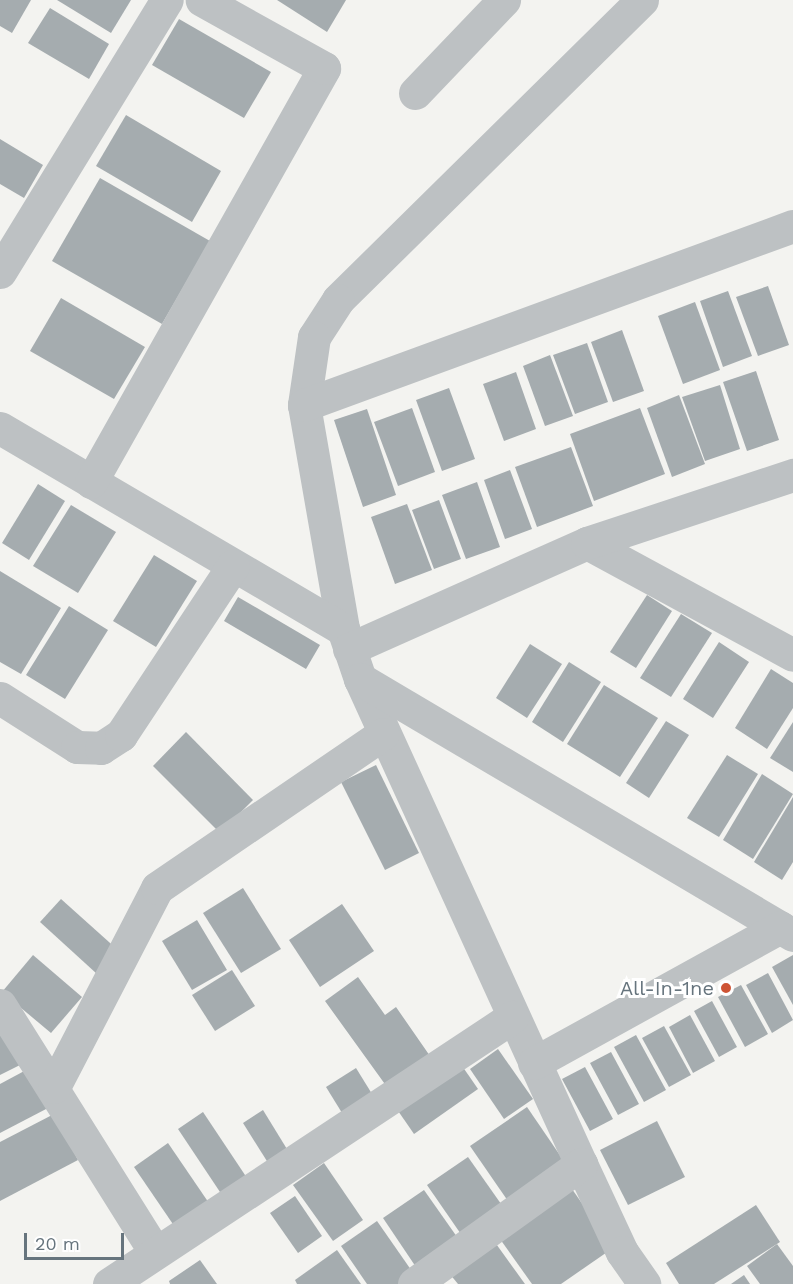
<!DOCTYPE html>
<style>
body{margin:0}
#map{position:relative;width:793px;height:1284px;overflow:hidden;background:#f3f3f0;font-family:"Work Sans",sans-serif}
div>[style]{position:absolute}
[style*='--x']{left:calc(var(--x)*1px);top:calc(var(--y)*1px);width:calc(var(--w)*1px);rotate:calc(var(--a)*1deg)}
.building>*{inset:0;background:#a5acaf}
.minor>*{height:33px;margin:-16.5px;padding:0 16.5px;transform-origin:16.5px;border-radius:16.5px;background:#bdc1c3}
.dots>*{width:16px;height:16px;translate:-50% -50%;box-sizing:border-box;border:3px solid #fff;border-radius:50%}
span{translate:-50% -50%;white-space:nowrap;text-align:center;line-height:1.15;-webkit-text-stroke:6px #fff;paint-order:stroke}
.poi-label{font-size:20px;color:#66747d}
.right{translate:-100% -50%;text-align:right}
.scale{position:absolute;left:24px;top:1233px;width:100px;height:27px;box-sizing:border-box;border:3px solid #66747d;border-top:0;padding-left:8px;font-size:18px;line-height:21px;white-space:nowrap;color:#66747d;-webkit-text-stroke:4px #fff;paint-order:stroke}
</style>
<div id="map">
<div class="building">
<div style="clip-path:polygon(0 0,31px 0,12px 33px,0 26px)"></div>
<div style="clip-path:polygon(57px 0,131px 0,111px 33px)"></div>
<div style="clip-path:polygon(277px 0,346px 0,327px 32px)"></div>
<div style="clip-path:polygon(50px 8px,109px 44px,89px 79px,28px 43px)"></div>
<div style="clip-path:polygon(179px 19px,271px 72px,244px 118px,152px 65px)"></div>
<div style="clip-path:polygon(126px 115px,221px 171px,192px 222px,96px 166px)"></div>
<div style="clip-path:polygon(0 139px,43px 165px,24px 198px,0 184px)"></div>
<div style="clip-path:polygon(100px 178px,210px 241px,162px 324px,52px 261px)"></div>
<div style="clip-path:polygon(768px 286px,789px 345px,758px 356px,736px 297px)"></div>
<div style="clip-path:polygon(728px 291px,752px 356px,723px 367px,700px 301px)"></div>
<div style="clip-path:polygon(61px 298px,145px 347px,114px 399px,30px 351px)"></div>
<div style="clip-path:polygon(695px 302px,720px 370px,683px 384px,658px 316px)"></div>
<div style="clip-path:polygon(622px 330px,644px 391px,613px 402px,591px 342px)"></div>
<div style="clip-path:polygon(587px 343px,608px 402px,575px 414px,553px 355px)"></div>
<div style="clip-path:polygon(550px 355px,573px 416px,545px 426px,523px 366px)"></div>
<div style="clip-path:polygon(756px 371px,779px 440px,747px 451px,723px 382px)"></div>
<div style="clip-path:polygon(516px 372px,536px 429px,504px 441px,483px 384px)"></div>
<div style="clip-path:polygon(720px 385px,740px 449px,705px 461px,682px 397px)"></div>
<div style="clip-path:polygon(449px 388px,475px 459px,442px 471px,416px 400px)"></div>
<div style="clip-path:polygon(679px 395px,705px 464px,672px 477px,647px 408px)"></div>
<div style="clip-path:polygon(412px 408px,435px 472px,398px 486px,374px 422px)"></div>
<div style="clip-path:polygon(640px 408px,665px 474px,594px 501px,570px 434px)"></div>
<div style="clip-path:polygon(367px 409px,396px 495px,363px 507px,334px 420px)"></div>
<div style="clip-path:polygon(571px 447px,593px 506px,537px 527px,515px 467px)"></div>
<div style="clip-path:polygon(510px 470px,532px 529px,505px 539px,484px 480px)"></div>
<div style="clip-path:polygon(477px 482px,500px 547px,466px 559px,442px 495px)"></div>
<div style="clip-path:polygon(38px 484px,65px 501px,29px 560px,2px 543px)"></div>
<div style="clip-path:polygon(439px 500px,461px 559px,434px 569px,412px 510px)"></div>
<div style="clip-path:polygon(407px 504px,432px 570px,395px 584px,371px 517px)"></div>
<div style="clip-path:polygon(71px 505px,116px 532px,78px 593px,33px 566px)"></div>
<div style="clip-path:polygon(154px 555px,197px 581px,156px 647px,113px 621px)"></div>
<div style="clip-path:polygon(0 571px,61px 608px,21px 674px,0 662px)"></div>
<div style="clip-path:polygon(647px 595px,672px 611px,636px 668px,610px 652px)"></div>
<div style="clip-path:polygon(238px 597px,320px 645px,306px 669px,224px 621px)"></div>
<div style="clip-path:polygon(69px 606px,108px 630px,65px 699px,26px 675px)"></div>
<div style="clip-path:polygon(681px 614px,712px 633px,671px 697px,640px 678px)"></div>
<div style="clip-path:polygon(719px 642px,749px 662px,713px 718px,683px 699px)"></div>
<div style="clip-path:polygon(530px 644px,562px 664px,527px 718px,496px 698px)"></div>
<div style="clip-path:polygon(569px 662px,601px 682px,563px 742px,532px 722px)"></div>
<div style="clip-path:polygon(771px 669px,793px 683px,793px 708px,767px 749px,735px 728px)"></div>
<div style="clip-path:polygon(604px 685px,658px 718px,620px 777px,567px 744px)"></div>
<div style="clip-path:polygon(666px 721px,689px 735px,649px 798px,626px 783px)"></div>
<div style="clip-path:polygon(793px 722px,793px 772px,770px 758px)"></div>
<div style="clip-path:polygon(186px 732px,253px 800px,220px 833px,153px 766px)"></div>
<div style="clip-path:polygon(727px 755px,758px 774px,719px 837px,687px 818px)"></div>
<div style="clip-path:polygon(376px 765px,419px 853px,385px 870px,341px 782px)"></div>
<div style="clip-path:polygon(762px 774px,793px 794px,753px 859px,723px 840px)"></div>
<div style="clip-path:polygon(793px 797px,793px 862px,782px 880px,754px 862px)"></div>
<div style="clip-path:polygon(243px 888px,281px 949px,241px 973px,203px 913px)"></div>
<div style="clip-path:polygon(61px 899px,119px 951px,97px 974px,40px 922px)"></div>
<div style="clip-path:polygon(342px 904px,374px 951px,320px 987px,289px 940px)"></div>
<div style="clip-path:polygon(197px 920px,227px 970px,192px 990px,162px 941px)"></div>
<div style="clip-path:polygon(33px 955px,82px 997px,51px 1033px,2px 992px)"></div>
<div style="clip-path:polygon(793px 955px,793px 1005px,772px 967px)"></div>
<div style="clip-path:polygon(232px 970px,255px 1006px,215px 1031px,192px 995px)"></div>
<div style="clip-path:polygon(768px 973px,793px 1020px,772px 1033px,746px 985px)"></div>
<div style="clip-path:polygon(358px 977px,385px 1015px,396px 1007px,430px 1056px,387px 1087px,325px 1001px)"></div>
<div style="clip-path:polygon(741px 985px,768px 1034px,745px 1047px,718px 997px)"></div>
<div style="clip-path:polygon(712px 1001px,737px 1047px,719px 1057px,694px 1011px)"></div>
<div style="clip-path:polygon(690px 1015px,715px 1061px,693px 1073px,669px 1027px)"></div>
<div style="clip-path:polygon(0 1025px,20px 1065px,0 1075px)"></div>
<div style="clip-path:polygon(664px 1026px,691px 1075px,669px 1087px,642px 1038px)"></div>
<div style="clip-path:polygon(636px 1035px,666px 1090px,644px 1102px,614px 1047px)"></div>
<div style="clip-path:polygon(498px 1049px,533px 1099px,504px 1119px,470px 1069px)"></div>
<div style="clip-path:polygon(611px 1052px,639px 1104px,618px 1115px,590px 1063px)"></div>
<div style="clip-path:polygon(458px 1060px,478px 1089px,414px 1134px,394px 1105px)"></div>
<div style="clip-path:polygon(585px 1067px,613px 1119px,590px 1131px,562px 1079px)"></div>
<div style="clip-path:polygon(356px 1068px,377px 1102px,347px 1121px,326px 1087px)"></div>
<div style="clip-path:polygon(28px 1069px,48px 1108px,0 1133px,0 1084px)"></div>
<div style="clip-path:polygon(527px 1107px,568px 1167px,512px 1207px,470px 1146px)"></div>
<div style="clip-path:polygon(263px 1110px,290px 1154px,270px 1166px,243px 1123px)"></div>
<div style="clip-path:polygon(203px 1112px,249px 1181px,224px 1198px,178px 1129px)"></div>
<div style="clip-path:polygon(54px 1114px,78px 1160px,0 1201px,0 1142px)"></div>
<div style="clip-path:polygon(657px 1121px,685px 1177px,628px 1205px,600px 1150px)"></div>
<div style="clip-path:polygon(168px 1143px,213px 1209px,179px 1233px,134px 1167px)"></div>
<div style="clip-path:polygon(468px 1157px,506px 1211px,465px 1240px,427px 1185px)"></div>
<div style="clip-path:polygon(324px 1163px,363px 1220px,333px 1241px,293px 1185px)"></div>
<div style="clip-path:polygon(572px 1189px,613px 1248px,561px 1284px,532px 1284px,500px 1239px)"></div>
<div style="clip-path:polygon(424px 1190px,462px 1244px,420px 1273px,383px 1218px)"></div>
<div style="clip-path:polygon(295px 1196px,322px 1236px,298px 1253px,270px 1213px)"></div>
<div style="clip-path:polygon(756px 1205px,780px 1242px,714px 1284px,679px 1284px,666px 1263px)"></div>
<div style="clip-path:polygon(377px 1221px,416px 1277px,407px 1284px,367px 1284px,341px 1246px)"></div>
<div style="clip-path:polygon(494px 1241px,525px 1284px,458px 1284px,449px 1273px)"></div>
<div style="clip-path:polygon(777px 1244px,793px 1266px,793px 1284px,760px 1284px,747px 1266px)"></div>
<div style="clip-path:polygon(337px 1250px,361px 1284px,297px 1284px,295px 1280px)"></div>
<div style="clip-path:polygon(200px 1260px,217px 1284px,170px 1284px,169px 1281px)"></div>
<div style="clip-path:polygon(744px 1275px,750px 1284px,731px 1284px)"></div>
</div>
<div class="minor">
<div style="--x:642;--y:0;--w:427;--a:135.4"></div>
<div style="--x:338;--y:300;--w:44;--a:123"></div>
<div style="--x:314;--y:337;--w:69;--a:98.4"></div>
<div style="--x:304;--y:405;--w:227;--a:80.1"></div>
<div style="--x:343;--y:629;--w:53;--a:71.2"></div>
<div style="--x:360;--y:679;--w:533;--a:65.5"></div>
<div style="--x:581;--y:1164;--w:97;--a:65"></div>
<div style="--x:622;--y:1252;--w:39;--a:55"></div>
<div style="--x:415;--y:93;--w:129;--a:-46.3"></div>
<div style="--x:0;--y:272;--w:319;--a:-58.5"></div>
<div style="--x:304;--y:405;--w:521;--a:-20.11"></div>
<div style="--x:0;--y:428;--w:398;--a:30.4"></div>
<div style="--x:91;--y:482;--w:475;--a:-60.6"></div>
<div style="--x:324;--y:68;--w:140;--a:-150.9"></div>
<div style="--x:587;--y:543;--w:234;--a:28.5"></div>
<div style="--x:349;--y:649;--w:261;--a:-24"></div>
<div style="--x:587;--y:543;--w:217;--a:-18.3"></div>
<div style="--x:360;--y:679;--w:503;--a:30.59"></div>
<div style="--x:0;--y:698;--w:91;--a:32.5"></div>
<div style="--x:77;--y:747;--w:24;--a:2"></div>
<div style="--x:101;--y:748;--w:24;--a:-33"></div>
<div style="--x:121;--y:735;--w:203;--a:-56.5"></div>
<div style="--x:0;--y:1005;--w:292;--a:57.9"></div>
<div style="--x:534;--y:1063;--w:281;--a:-28.9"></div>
<div style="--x:54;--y:1087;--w:224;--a:-62.6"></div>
<div style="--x:157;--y:888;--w:273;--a:-34.3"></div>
<div style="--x:109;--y:1284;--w:484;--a:-33.5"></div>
<div style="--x:414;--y:1284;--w:206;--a:-35.7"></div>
</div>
<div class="dots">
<div style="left:726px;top:988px;background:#ce5435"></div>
</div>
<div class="poi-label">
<span class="right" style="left:714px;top:988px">All-In-1ne</span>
</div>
<div class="scale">20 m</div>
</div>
